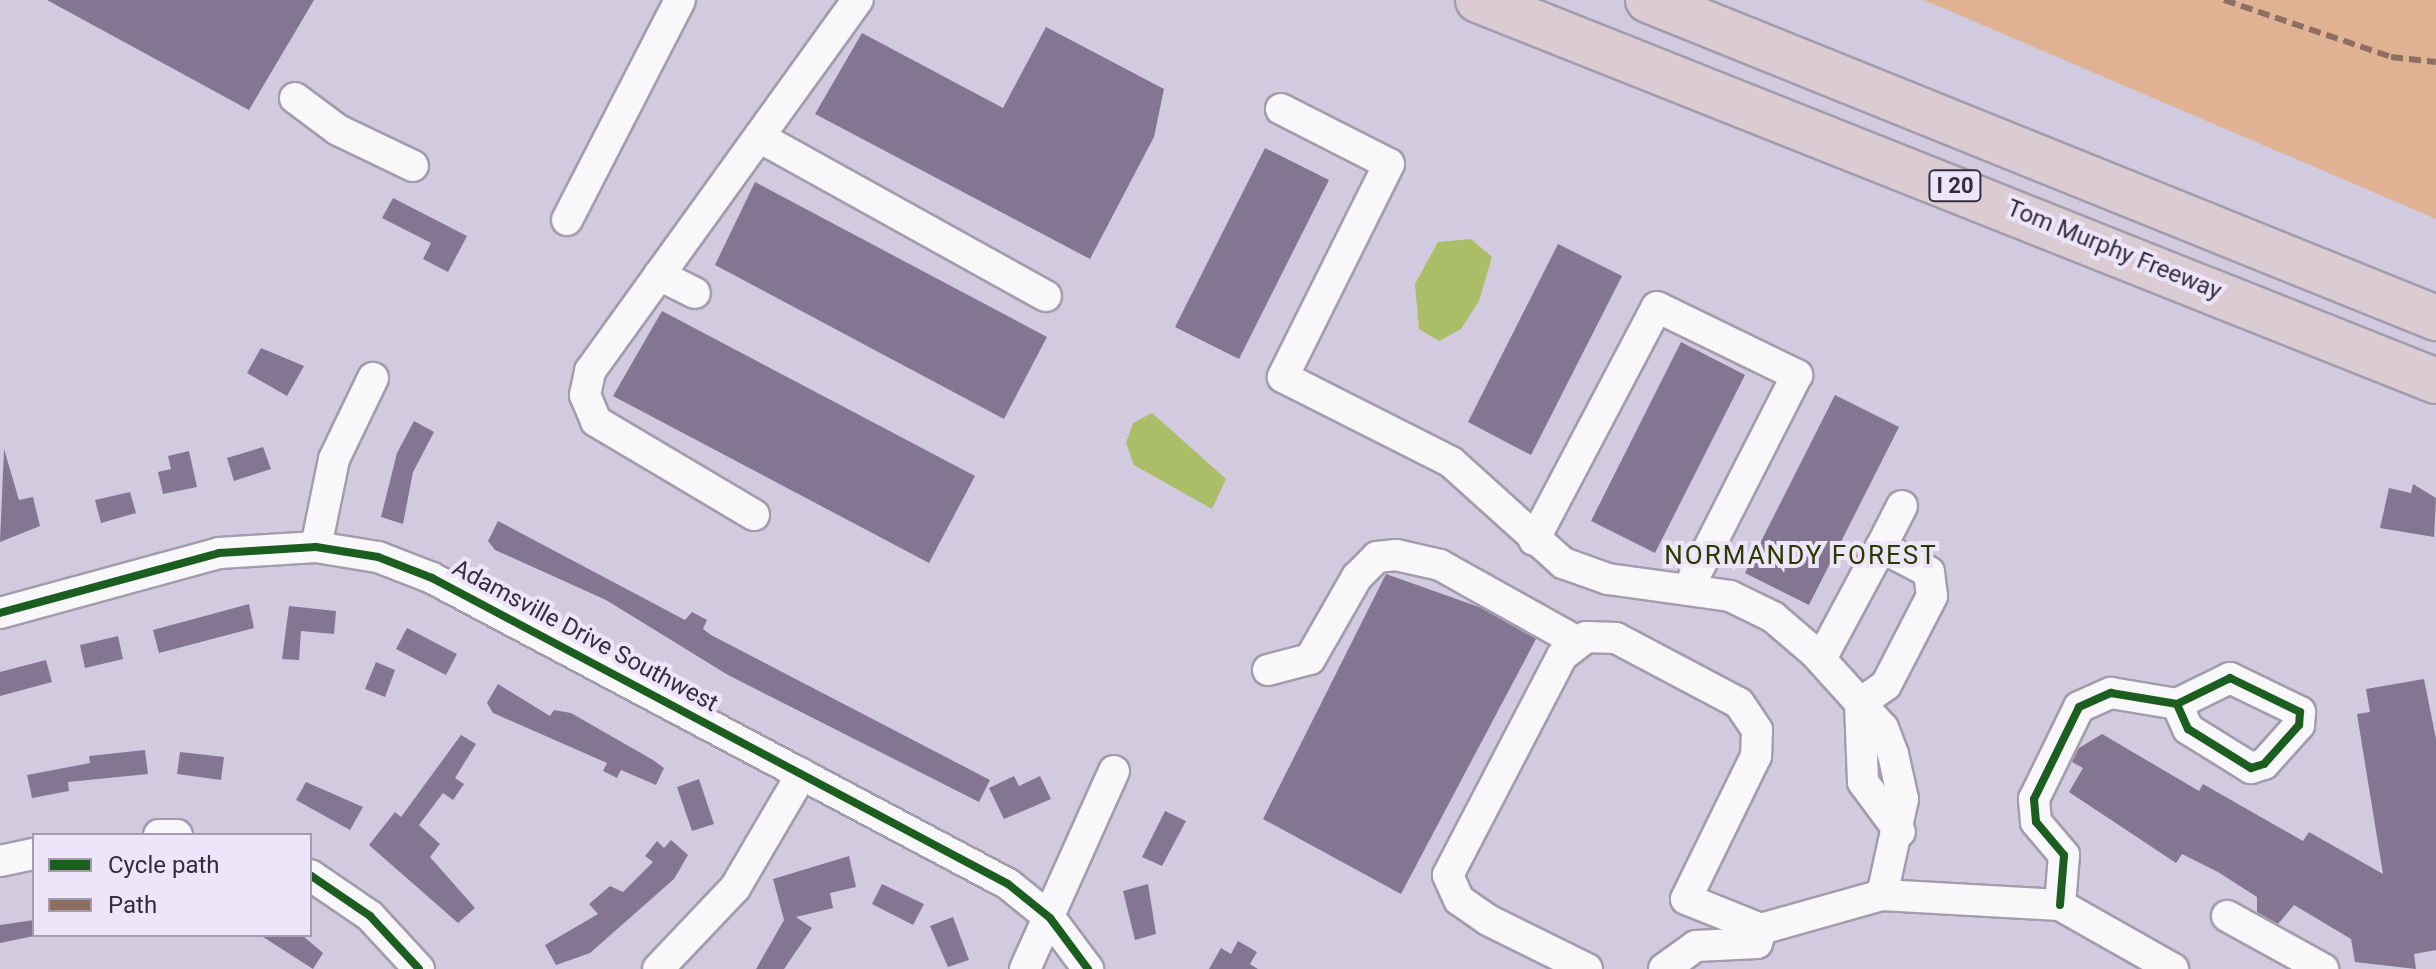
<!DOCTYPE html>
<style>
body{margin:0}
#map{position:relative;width:2436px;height:969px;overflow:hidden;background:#d2cadf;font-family:Roboto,sans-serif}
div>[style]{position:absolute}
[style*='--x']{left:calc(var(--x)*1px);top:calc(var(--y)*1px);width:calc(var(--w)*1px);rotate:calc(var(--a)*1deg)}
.green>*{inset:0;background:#e0b193}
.water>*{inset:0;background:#abbd67}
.building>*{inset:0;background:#847693}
.roads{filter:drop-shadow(2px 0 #a29cac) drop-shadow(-2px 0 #a29cac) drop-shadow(0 2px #a29cac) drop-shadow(0 -2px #a29cac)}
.minor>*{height:30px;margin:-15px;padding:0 15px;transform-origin:15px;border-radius:15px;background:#f8f7fa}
.highway>*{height:44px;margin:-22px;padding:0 22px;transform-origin:22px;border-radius:22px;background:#dbccd4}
.quiet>*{height:6px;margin-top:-3px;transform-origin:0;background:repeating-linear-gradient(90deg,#8d6e63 0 12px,transparent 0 18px)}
.cycleway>*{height:8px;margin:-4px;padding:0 4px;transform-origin:4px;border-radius:4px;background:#1b5e20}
span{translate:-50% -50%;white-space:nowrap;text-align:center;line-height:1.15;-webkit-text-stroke:8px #ede6fa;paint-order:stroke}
.shield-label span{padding:2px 6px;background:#ede6fa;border:2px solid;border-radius:6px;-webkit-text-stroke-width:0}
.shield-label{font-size:22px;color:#332d3c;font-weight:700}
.street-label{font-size:24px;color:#332d3c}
.neighbourhood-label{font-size:26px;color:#2d3900;letter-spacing:2px}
.legend{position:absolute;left:32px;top:833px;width:280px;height:104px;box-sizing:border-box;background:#ede6fa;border:2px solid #a39cae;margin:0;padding:10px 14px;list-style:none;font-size:24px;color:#332d3c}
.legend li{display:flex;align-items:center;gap:16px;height:40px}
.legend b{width:40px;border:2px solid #a39cae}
</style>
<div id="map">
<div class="green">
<div style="clip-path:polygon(1924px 0,2436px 0,2436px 219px)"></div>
</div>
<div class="water">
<div style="clip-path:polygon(1471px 239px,1492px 257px,1479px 301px,1461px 329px,1439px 341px,1419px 329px,1415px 284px,1438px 242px)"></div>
<div style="clip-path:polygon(1152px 413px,1226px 479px,1212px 509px,1134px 465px,1126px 443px,1133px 423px)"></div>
</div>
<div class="building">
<div style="clip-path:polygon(47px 0,314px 0,249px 110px)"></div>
<div style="clip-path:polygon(1046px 27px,1164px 89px,1154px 137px,1090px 259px,815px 114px,862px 33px,1003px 108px)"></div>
<div style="clip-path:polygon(1265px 148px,1329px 180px,1239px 359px,1175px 327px)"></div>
<div style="clip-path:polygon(755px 182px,1047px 337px,1004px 419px,715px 265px)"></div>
<div style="clip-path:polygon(393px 198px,467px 236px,448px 272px,423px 259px,431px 243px,382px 218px)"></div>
<div style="clip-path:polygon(1558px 244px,1622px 276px,1531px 455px,1468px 422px)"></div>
<div style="clip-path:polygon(662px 311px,975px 476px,929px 563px,613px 396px)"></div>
<div style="clip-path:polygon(1681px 342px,1745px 375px,1655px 553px,1591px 521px)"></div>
<div style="clip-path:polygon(261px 348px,304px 366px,287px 396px,247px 373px)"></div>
<div style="clip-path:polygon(1835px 395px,1899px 427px,1809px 605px,1745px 573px)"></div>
<div style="clip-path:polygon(414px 421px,434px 432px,413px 472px,403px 524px,381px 517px,397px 453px)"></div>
<div style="clip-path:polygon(263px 447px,271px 469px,234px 481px,227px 458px)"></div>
<div style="clip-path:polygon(4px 449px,19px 500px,33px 497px,40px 526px,0 542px)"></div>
<div style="clip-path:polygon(189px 451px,197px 487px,163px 494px,158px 472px,171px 469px,168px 456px)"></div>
<div style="clip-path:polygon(2413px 484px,2436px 498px,2434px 537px,2380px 528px,2389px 488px,2411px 493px)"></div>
<div style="clip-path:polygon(130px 492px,136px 513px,101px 523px,95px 500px)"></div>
<div style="clip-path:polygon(498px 521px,685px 620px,692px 612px,707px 620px,703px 629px,711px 635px,990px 780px,979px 802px,728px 675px,606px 600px,495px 550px,488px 541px)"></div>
<div style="clip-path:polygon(1386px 574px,1479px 607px,1536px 639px,1401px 894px,1263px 819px)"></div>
<div style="clip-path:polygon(249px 604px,254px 628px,159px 653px,153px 630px)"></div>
<div style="clip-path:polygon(289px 606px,336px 611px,334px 634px,301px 631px,299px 660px,282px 659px)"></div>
<div style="clip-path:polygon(407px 628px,457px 654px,446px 675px,396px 649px)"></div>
<div style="clip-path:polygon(118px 636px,123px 659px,85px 668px,80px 645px)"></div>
<div style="clip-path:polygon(46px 660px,52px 682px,0 696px,0 672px)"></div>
<div style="clip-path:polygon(376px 662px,395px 670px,385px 697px,365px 689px)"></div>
<div style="clip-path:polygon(2424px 679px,2436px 739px,2436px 950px,2414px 954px,2416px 969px,2355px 962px,2351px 939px,2294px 905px,2278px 924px,2257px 912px,2257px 897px,2218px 872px,2182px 854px,2176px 863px,2069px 792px,2083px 768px,2072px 762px,2079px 748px,2102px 734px,2199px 791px,2203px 784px,2303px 841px,2309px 832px,2383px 874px,2357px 714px,2370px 712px,2366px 689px)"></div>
<div style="clip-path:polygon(498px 684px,550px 716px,554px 710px,571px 713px,653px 760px,664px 768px,656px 785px,621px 770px,617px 778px,603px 771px,607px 763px,493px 713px,487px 703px)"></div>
<div style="clip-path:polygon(461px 735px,476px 744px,455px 778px,464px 784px,453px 800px,443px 793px,419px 825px,440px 844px,430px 857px,475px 908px,458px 923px,369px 845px,395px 812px,401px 817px)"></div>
<div style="clip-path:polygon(145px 750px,148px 774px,68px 782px,69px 791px,32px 798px,27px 775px,90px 763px,89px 756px)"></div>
<div style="clip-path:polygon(180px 752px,224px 757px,221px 780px,177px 774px)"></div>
<div style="clip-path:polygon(1014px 776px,1019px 786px,1040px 776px,1051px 799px,1004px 819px,989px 788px)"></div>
<div style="clip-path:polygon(699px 779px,714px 824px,692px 831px,677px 787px)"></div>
<div style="clip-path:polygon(306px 782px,363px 807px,350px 830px,296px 800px)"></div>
<div style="clip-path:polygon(1165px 811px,1186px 821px,1162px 866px,1142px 857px)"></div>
<div style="clip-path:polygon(671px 840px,688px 855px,674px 879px,590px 953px,556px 965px,545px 945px,598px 914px,589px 904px,610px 886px,623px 892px,653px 862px,645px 856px,657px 841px,664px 848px)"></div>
<div style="clip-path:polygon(849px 856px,856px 887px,830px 893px,833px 908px,796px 917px,812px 928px,784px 969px,756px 969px,784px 920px,773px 879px)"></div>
<div style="clip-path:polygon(882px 884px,924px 904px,913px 925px,872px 904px)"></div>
<div style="clip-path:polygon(1148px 884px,1156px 934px,1135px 940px,1123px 891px)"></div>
<div style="clip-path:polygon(953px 917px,969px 960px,948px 967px,930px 926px)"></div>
<div style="clip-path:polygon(34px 920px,34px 936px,0 943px,0 925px)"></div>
<div style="clip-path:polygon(260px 935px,302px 935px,323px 953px,313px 969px)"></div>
<div style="clip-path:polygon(1238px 941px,1257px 952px,1250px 964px,1258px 969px,1209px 969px,1221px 948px,1231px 954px)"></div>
</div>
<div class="roads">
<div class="minor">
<div style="--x:295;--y:98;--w:54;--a:36.7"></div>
<div style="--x:338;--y:130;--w:83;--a:25.6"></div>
<div style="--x:1281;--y:109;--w:121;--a:27"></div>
<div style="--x:1389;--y:164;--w:238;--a:116.5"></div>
<div style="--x:1283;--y:377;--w:188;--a:26.8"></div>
<div style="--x:1451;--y:462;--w:151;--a:42"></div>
<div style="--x:1563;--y:563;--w:48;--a:19.6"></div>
<div style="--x:1608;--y:579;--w:123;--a:7.9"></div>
<div style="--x:1730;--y:596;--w:48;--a:26"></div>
<div style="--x:1773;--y:617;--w:54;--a:40.5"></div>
<div style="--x:1814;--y:652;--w:103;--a:47.8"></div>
<div style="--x:1883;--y:728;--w:28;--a:69"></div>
<div style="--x:1893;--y:754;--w:46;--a:77.5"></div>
<div style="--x:1903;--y:799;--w:98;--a:102.3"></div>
<div style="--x:759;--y:137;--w:328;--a:29"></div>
<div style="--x:567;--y:220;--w:247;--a:-62.8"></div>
<div style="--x:659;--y:275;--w:40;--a:26.6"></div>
<div style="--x:754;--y:515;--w:184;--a:-149.3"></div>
<div style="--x:596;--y:421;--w:28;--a:-113"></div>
<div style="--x:585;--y:395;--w:25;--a:-78"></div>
<div style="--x:590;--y:371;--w:458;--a:-54.2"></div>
<div style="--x:1534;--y:540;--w:263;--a:-62.2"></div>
<div style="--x:1657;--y:307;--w:156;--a:25.9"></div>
<div style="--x:1797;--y:375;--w:240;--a:117"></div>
<div style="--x:316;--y:547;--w:90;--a:-78.4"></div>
<div style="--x:334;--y:459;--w:90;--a:-64.3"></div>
<div style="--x:1881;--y:547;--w:46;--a:-62.9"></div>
<div style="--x:0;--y:613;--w:227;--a:-15.3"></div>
<div style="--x:219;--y:553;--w:97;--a:-3.5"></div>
<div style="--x:316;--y:547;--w:63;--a:9.2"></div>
<div style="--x:378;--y:557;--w:58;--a:21.3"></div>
<div style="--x:432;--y:578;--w:652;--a:27.98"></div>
<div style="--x:1008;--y:884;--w:54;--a:39"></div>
<div style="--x:1050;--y:918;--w:64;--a:53.3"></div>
<div style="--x:1821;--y:659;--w:127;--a:-61.8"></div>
<div style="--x:1881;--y:547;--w:54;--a:27.5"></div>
<div style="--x:1929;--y:572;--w:24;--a:83"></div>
<div style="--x:1932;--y:596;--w:100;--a:117.3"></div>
<div style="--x:1886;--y:685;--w:32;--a:145"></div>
<div style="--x:1268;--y:670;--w:43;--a:-14.7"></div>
<div style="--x:1310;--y:659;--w:95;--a:-60.2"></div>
<div style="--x:1357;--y:577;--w:28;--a:-45"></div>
<div style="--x:1377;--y:557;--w:19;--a:-6"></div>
<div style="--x:1396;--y:555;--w:45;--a:12.8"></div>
<div style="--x:1440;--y:565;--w:156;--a:29.2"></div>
<div style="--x:1860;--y:703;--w:79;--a:87.8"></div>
<div style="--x:1863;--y:782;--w:62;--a:53.5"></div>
<div style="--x:159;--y:835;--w:18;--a:0"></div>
<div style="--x:0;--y:861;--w:35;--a:-12"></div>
<div style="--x:310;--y:875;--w:73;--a:34.3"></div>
<div style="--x:370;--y:916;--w:72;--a:47.2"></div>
<div style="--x:2060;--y:905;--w:50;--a:-85.4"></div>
<div style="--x:2064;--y:855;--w:43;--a:-130.3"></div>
<div style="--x:2036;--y:822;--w:23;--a:-95"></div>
<div style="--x:2034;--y:799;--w:102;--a:-63.9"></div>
<div style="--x:2079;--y:707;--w:35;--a:-24"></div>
<div style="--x:2111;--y:693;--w:67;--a:9.5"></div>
<div style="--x:2177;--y:704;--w:59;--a:-26.1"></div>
<div style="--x:2230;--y:678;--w:78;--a:25.9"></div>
<div style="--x:2300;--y:712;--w:13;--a:94"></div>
<div style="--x:2299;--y:725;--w:52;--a:131.9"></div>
<div style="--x:2264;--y:764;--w:14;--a:163"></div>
<div style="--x:2251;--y:768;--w:74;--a:-148.2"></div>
<div style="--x:2188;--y:729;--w:27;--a:-114"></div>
<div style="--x:2227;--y:916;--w:110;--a:28.9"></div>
<div style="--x:658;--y:969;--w:112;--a:-46.5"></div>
<div style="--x:735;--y:888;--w:132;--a:-59.6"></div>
<div style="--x:1025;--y:969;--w:217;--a:-65.8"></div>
<div style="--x:1587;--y:969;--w:110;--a:-153.7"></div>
<div style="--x:1488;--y:920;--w:35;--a:-145"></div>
<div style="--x:1459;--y:900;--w:27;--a:-114"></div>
<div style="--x:1448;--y:875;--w:247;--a:-62.5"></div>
<div style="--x:1562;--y:656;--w:31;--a:-38"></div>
<div style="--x:1586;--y:637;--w:30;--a:2"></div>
<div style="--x:1616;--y:638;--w:139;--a:27.9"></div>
<div style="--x:1739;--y:703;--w:32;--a:56"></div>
<div style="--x:1757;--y:730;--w:26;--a:92"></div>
<div style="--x:1756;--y:756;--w:159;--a:116.1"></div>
<div style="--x:1686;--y:899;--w:81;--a:21.8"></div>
<div style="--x:1761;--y:929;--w:126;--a:-15.7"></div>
<div style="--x:1882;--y:895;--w:178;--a:3.2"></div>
<div style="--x:2060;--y:905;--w:130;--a:29.5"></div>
<div style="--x:1664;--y:969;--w:39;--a:-36"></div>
<div style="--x:1696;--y:946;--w:61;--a:-2.8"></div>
<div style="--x:1757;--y:943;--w:15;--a:-74"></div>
</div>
<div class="highway">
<div style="--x:1478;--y:0;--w:1031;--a:21.69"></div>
<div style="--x:1648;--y:0;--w:850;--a:21.98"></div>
</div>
</div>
<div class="quiet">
<div style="--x:2224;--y:0;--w:176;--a:18.8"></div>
<div style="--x:2391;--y:57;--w:45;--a:6.3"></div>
</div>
<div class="cycleway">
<div style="--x:0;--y:613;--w:227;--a:-15.3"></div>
<div style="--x:219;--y:553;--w:97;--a:-3.5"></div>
<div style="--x:316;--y:547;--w:63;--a:9.2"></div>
<div style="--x:378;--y:557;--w:58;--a:21.3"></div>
<div style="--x:432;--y:578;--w:652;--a:27.98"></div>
<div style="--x:1008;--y:884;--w:54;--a:39"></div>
<div style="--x:1050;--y:918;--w:64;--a:53.3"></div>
<div style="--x:310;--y:875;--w:73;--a:34.3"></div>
<div style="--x:370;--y:916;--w:72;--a:47.2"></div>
<div style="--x:2060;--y:905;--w:50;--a:-85.4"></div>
<div style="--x:2064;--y:855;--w:43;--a:-130.3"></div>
<div style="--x:2036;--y:822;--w:23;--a:-95"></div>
<div style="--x:2034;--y:799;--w:102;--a:-63.9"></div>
<div style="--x:2079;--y:707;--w:35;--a:-24"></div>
<div style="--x:2111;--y:693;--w:67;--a:9.5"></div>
<div style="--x:2177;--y:704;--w:59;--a:-26.1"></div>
<div style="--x:2230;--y:678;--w:78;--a:25.9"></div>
<div style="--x:2300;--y:712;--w:13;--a:94"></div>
<div style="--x:2299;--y:725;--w:52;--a:131.9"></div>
<div style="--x:2264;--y:764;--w:14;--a:163"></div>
<div style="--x:2251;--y:768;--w:74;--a:-148.2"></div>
<div style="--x:2188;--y:729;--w:27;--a:-114"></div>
</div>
<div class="shield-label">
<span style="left:1955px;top:186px">I 20</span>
</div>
<div class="street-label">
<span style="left:2114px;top:250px;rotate:22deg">Tom Murphy Freeway</span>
<span style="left:585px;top:636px;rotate:28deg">Adamsville Drive Southwest</span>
</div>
<div class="neighbourhood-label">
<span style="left:1801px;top:556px">NORMANDY FOREST</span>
</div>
<ul class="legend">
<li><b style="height:10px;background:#1b5e20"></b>Cycle path</li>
<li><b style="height:10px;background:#8d6e63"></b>Path</li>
</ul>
</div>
